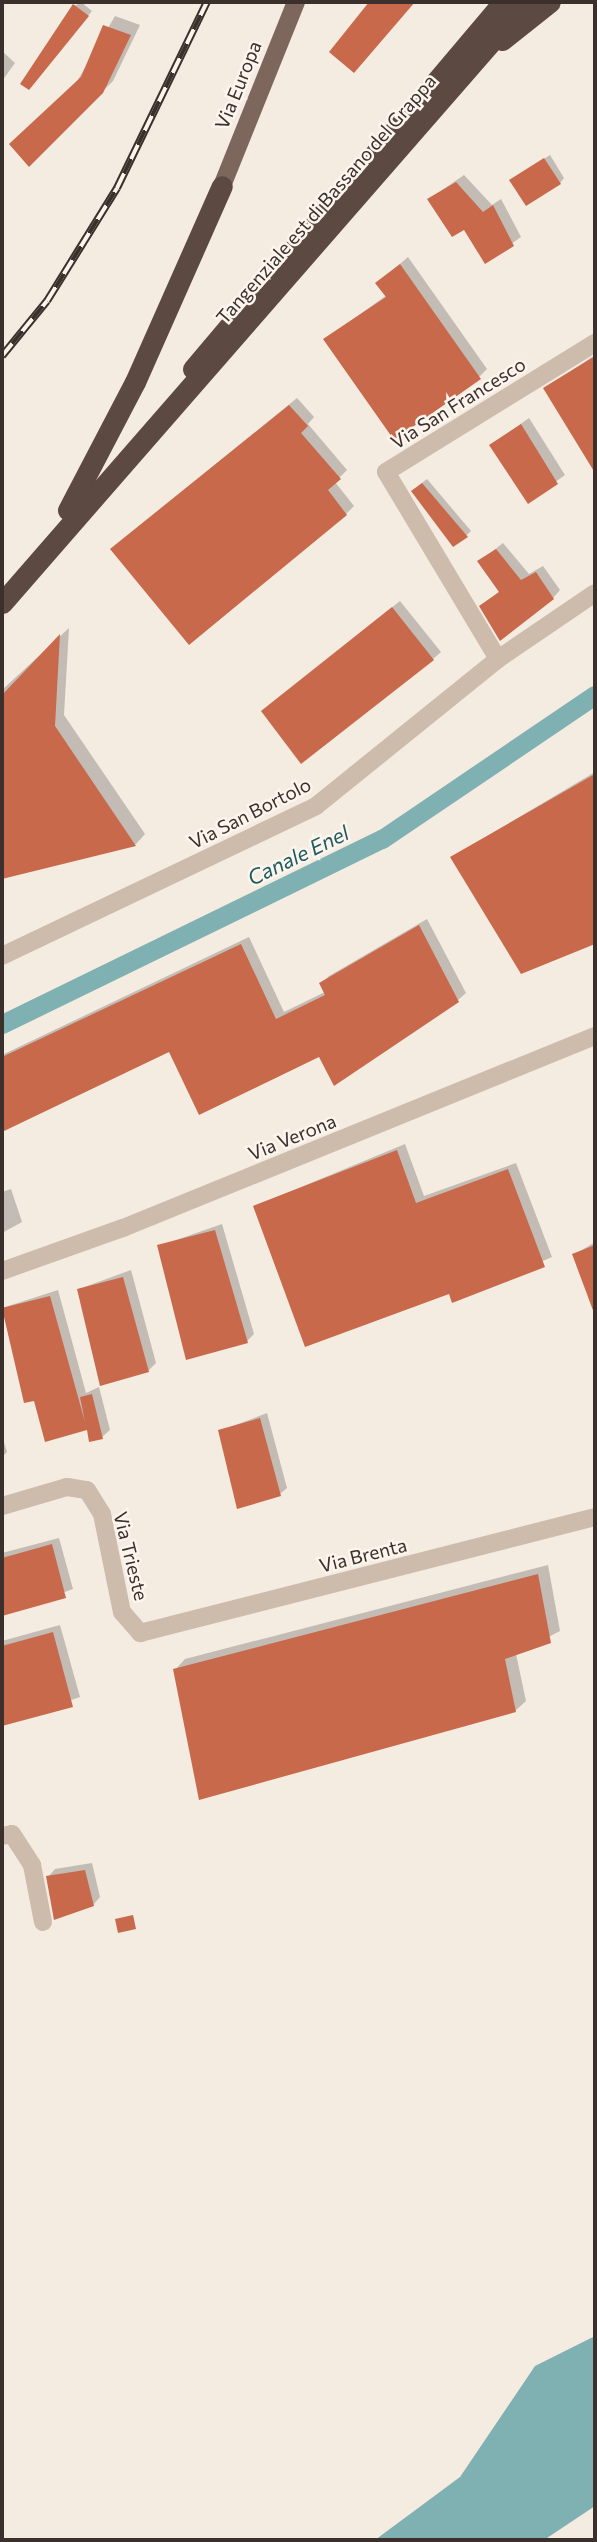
<!DOCTYPE html>
<style>
body{margin:0}
#map{position:relative;width:597px;height:2542px;overflow:hidden;background:#f4ebe1;font-family:Commissioner,sans-serif}
div>[style]{position:absolute}
[style*='--x']{left:calc(var(--x)*1px);top:calc(var(--y)*1px);width:calc(var(--w)*1px);rotate:calc(var(--a)*1deg)}
.water>*{inset:0;background:#7fb0b2}
.shadow>*{inset:0;background:#0003}
.canal>*{height:19px;margin:-9.5px;padding:0 9.5px;transform-origin:9.5px;border-radius:9.5px;background:#7fb0b2}
.building>*{inset:0;background:#c8694b}
.minor>*{height:18px;margin:-9px;padding:0 9px;transform-origin:9px;border-radius:9px;background:#cdbbac}
.major>*{height:18px;margin:-9px;padding:0 9px;transform-origin:9px;border-radius:9px;background:#7d675c}
.highway>*{height:21px;margin:-10.5px;padding:0 10.5px;transform-origin:10.5px;border-radius:10.5px;background:#5c4a42}
.rail>*{height:8px;margin-top:-4px;transform-origin:0;background:repeating-linear-gradient(90deg,#fbf5ee 0 16px,#3b302b 0 32px);box-sizing:border-box;border-block:2px solid #3b302b}
span{translate:-50% -50%;white-space:nowrap;text-align:center;line-height:1.15;-webkit-text-stroke:5px #fbf5ee;paint-order:stroke}
.street-label{font-size:19px;color:#3b302b}
.water-label{font-size:21px;color:#1f5a5e;font-style:italic}
.frame{position:absolute;inset:0;border:4px solid #3b302b;pointer-events:none}
</style>
<div id="map">
<div class="water">
<div style="clip-path:polygon(595px 2336px,595px 2506px,544px 2540px,375px 2540px,460px 2477px,535px 2366px)"></div>
</div>
<div class="shadow">
<div style="clip-path:polygon(81px 2px,92px 11px,34px 83px,75px 6px)"></div>
<div style="clip-path:polygon(115px 16px,140px 25px,113px 81px,29px 164px)"></div>
<div style="clip-path:polygon(2px 51px,15px 63px,2px 81px)"></div>
<div style="clip-path:polygon(550px 155px,564px 178px,560px 183px,517px 176px)"></div>
<div style="clip-path:polygon(464px 175px,492px 205px,501px 199px,521px 237px,486px 262px,464px 227px,429px 199px)"></div>
<div style="clip-path:polygon(408px 257px,487px 369px,479px 377px,325px 339px,387px 295px,378px 283px)"></div>
<div style="clip-path:polygon(595px 355px,595px 469px,545px 389px)"></div>
<div style="clip-path:polygon(297px 398px,314px 417px,308px 424px,347px 470px,335px 482px,354px 506px,346px 514px,120px 542px)"></div>
<div style="clip-path:polygon(529px 418px,565px 475px,529px 501px,491px 445px)"></div>
<div style="clip-path:polygon(427px 479px,471px 531px,466px 536px,418px 486px)"></div>
<div style="clip-path:polygon(503px 543px,529px 574px,543px 566px,560px 590px,553px 598px,482px 606px,500px 591px,479px 562px)"></div>
<div style="clip-path:polygon(400px 601px,441px 652px,433px 659px,263px 711px)"></div>
<div style="clip-path:polygon(69px 628px,64px 715px,145px 834px,136px 844px,2px 877px,2px 690px)"></div>
<div style="clip-path:polygon(595px 772px,595px 943px,522px 971px,452px 857px)"></div>
<div style="clip-path:polygon(427px 919px,466px 993px,458px 1000px,319px 1054px,170px 1049px,2px 1130px,2px 1055px,249px 937px,284px 1012px,325px 992px,321px 984px,329px 976px)"></div>
<div style="clip-path:polygon(405px 1144px,424px 1196px,516px 1163px,552px 1257px,453px 1300px,450px 1291px,255px 1206px)"></div>
<div style="clip-path:polygon(11px 1189px,22px 1222px,2px 1233px,2px 1192px)"></div>
<div style="clip-path:polygon(222px 1224px,254px 1334px,247px 1341px,159px 1246px)"></div>
<div style="clip-path:polygon(595px 1242px,595px 1312px,574px 1255px)"></div>
<div style="clip-path:polygon(131px 1270px,156px 1363px,148px 1371px,79px 1289px)"></div>
<div style="clip-path:polygon(58px 1290px,86px 1393px,99px 1387px,110px 1430px,102px 1437px,35px 1399px,25px 1401px,2px 1308px)"></div>
<div style="clip-path:polygon(267px 1413px,287px 1488px,280px 1494px,220px 1431px)"></div>
<div style="clip-path:polygon(2px 1436px,7px 1452px,2px 1457px)"></div>
<div style="clip-path:polygon(59px 1538px,73px 1589px,2px 1614px,2px 1553px)"></div>
<div style="clip-path:polygon(548px 1565px,560px 1631px,516px 1654px,526px 1701px,515px 1711px,175px 1670px,185px 1659px)"></div>
<div style="clip-path:polygon(60px 1625px,80px 1697px,2px 1724px,2px 1641px)"></div>
<div style="clip-path:polygon(92px 1863px,100px 1897px,93px 1905px,48px 1877px,55px 1869px)"></div>
</div>
<div class="canal">
<div style="--x:2;--y:1024;--w:423;--a:-26"></div>
<div style="--x:382;--y:839;--w:257;--a:-34.1"></div>
</div>
<div class="building">
<div style="clip-path:polygon(369px 2px,415px 2px,354px 73px,329px 52px)"></div>
<div style="clip-path:polygon(73px 4px,89px 16px,29px 90px,20px 84px)"></div>
<div style="clip-path:polygon(103px 25px,131px 35px,103px 93px,29px 167px,9px 144px,81px 77px)"></div>
<div style="clip-path:polygon(544px 158px,561px 184px,526px 206px,509px 180px)"></div>
<div style="clip-path:polygon(456px 182px,483px 212px,493px 205px,514px 246px,485px 264px,464px 230px,452px 237px,427px 199px)"></div>
<div style="clip-path:polygon(400px 264px,481px 379px,394px 440px,323px 339px,386px 297px,375px 283px)"></div>
<div style="clip-path:polygon(595px 356px,595px 473px,543px 388px)"></div>
<div style="clip-path:polygon(289px 405px,308px 426px,301px 433px,341px 479px,328px 490px,347px 515px,189px 645px,110px 549px)"></div>
<div style="clip-path:polygon(521px 424px,558px 484px,528px 504px,489px 445px)"></div>
<div style="clip-path:polygon(422px 483px,468px 537px,453px 547px,411px 491px)"></div>
<div style="clip-path:polygon(496px 549px,521px 580px,536px 572px,554px 599px,500px 641px,479px 606px,499px 592px,477px 561px)"></div>
<div style="clip-path:polygon(392px 607px,434px 660px,301px 764px,261px 711px)"></div>
<div style="clip-path:polygon(60px 634px,55px 726px,136px 846px,2px 879px,2px 695px)"></div>
<div style="clip-path:polygon(595px 774px,595px 944px,521px 974px,450px 857px)"></div>
<div style="clip-path:polygon(419px 925px,459px 1002px,334px 1086px,319px 1057px,199px 1115px,169px 1052px,2px 1132px,2px 1057px,241px 944px,276px 1019px,325px 995px,319px 983px)"></div>
<div style="clip-path:polygon(397px 1150px,416px 1203px,508px 1169px,545px 1267px,452px 1303px,449px 1294px,305px 1347px,253px 1206px)"></div>
<div style="clip-path:polygon(215px 1230px,248px 1343px,186px 1360px,157px 1245px)"></div>
<div style="clip-path:polygon(595px 1245px,595px 1313px,594px 1313px,572px 1254px)"></div>
<div style="clip-path:polygon(123px 1277px,149px 1372px,100px 1386px,77px 1289px)"></div>
<div style="clip-path:polygon(50px 1296px,85px 1422px,80px 1397px,92px 1394px,103px 1439px,89px 1442px,87px 1430px,45px 1442px,34px 1401px,24px 1403px,2px 1308px)"></div>
<div style="clip-path:polygon(260px 1418px,281px 1496px,237px 1509px,218px 1430px)"></div>
<div style="clip-path:polygon(52px 1544px,66px 1598px,2px 1616px,2px 1558px)"></div>
<div style="clip-path:polygon(538px 1574px,551px 1643px,505px 1659px,516px 1712px,199px 1800px,173px 1669px)"></div>
<div style="clip-path:polygon(53px 1632px,73px 1707px,2px 1726px,2px 1646px)"></div>
<div style="clip-path:polygon(85px 1870px,94px 1906px,54px 1920px,46px 1876px)"></div>
<div style="clip-path:polygon(133px 1915px,136px 1929px,118px 1933px,115px 1919px)"></div>
</div>
<div class="minor">
<div style="--x:498;--y:659;--w:218;--a:-120.9"></div>
<div style="--x:386;--y:472;--w:246;--a:-31.7"></div>
<div style="--x:2;--y:956;--w:348;--a:-25.5"></div>
<div style="--x:316;--y:806;--w:234;--a:-38.9"></div>
<div style="--x:498;--y:659;--w:117;--a:-34.2"></div>
<div style="--x:2;--y:1271;--w:128;--a:-19.6"></div>
<div style="--x:123;--y:1228;--w:510;--a:-22.14"></div>
<div style="--x:2;--y:1506;--w:68;--a:-16.3"></div>
<div style="--x:67;--y:1487;--w:20;--a:9"></div>
<div style="--x:87;--y:1490;--w:28;--a:58"></div>
<div style="--x:102;--y:1514;--w:100;--a:78.5"></div>
<div style="--x:122;--y:1612;--w:28;--a:49"></div>
<div style="--x:140;--y:1633;--w:470;--a:-14.3"></div>
<div style="--x:2;--y:1836;--w:10;--a:-11"></div>
<div style="--x:12;--y:1834;--w:37;--a:57"></div>
<div style="--x:32;--y:1865;--w:58;--a:79.1"></div>
</div>
<div class="major">
<div style="--x:222;--y:186;--w:198;--a:-68.1"></div>
</div>
<div class="highway">
<div style="--x:502;--y:40;--w:61;--a:-38.4"></div>
<div style="--x:193;--y:369;--w:480;--a:-49.8"></div>
<div style="--x:68;--y:510;--w:144;--a:-62.4"></div>
<div style="--x:135;--y:382;--w:214;--a:-66.1"></div>
<div style="--x:2;--y:603;--w:797;--a:-48.92"></div>
</div>
<div class="rail">
<div style="--x:2;--y:356;--w:71;--a:-50.7"></div>
<div style="--x:47;--y:301;--w:133;--a:-58.2"></div>
<div style="--x:117;--y:188;--w:207;--a:-64.2"></div>
</div>
<div class="street-label">
<span style="left:238px;top:85px;rotate:-68deg">Via Europa</span>
<span style="left:326px;top:199px;rotate:-49deg">Tangenziale est di Bassano del Grappa</span>
<span style="left:458px;top:403px;rotate:-32deg">Via San Francesco</span>
<span style="left:250px;top:813px;rotate:-27deg">Via San Bortolo</span>
<span style="left:292px;top:1137px;rotate:-22deg">Via Verona</span>
<span style="left:363px;top:1555px;rotate:-14deg">Via Brenta</span>
<span style="left:131px;top:1556px;rotate:76deg">Via Trieste</span>
</div>
<div class="water-label">
<span style="left:298px;top:855px;rotate:-26deg">Canale Enel</span>
</div>
<div class="frame"></div>
</div>
